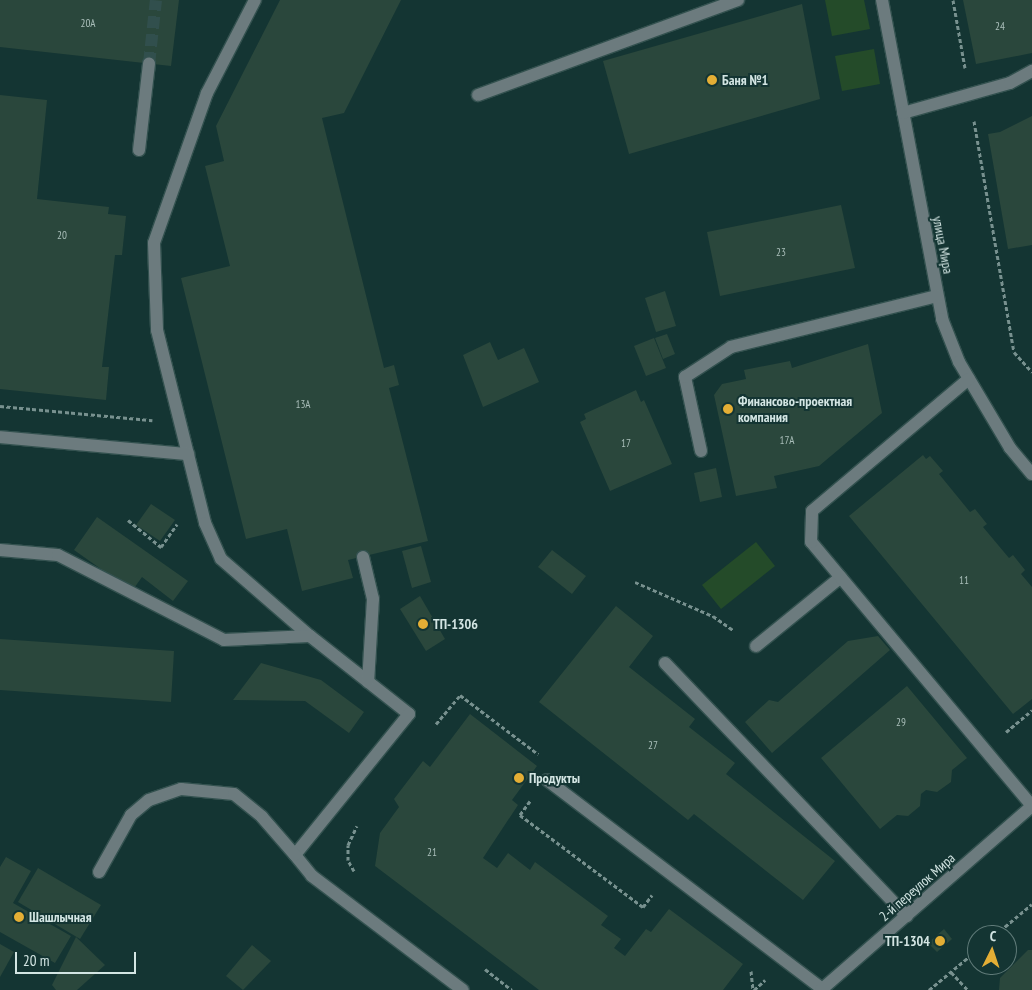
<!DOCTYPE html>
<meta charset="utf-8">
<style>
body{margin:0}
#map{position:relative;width:1032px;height:990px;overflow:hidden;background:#143533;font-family:"PT Sans Narrow",sans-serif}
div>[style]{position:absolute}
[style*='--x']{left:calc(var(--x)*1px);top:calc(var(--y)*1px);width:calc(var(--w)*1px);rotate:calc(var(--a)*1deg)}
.green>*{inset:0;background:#244b29}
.building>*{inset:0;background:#2a473c}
.minor-tunnel>*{height:12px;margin-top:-6px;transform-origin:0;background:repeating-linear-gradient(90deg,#314f4d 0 12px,transparent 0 18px)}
.path>*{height:3px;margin-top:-1.5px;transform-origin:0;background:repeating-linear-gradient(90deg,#78918f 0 4px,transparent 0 6.5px)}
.roads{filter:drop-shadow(1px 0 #33514f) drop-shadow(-1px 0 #33514f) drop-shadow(0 1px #33514f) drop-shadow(0 -1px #33514f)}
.minor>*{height:12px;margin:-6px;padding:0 6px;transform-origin:6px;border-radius:6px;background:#6c7b7e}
.dots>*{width:14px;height:14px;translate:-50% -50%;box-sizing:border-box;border:2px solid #143533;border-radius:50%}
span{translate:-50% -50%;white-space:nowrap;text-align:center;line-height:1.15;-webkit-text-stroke:4px #143533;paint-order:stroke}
.number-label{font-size:11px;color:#a9beb9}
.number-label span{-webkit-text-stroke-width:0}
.poi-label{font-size:14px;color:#d3e5e3;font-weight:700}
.left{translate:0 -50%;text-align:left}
.right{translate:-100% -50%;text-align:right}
.street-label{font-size:14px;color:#d3e5e3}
.north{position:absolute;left:967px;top:925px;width:50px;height:50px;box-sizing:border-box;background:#143533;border:1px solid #607b79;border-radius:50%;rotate:4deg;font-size:14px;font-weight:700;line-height:20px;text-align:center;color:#d3e5e3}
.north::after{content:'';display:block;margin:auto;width:18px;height:22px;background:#e4ae35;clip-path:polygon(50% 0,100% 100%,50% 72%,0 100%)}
.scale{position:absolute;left:15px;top:952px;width:121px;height:22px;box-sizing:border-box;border:2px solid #d3e5e3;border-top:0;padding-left:6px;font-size:15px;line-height:18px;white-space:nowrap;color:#d3e5e3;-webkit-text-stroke:4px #143533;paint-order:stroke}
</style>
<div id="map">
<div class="green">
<div style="clip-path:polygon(825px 0,864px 0,870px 29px,832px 36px)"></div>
<div style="clip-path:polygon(874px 49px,880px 84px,842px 91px,835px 56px)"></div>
<div style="clip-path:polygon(756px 542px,775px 566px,721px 609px,702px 585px)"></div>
</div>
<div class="building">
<div style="clip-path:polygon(0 0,179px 0,171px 66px,0 47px)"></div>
<div style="clip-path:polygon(280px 0,401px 0,344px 113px,322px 118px,384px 368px,394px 365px,399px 385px,389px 388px,428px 541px,348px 560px,353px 578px,302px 591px,287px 529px,246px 539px,181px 278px,230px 266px,205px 166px,224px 161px,216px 126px)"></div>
<div style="clip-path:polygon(963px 0,1032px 0,1032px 53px,976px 64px)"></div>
<div style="clip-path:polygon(802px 4px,820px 99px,629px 154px,603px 61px)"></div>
<div style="clip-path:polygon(0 95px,47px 100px,37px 199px,109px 207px,108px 214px,126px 216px,122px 255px,115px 255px,102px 367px,109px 367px,106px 400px,0 389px)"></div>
<div style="clip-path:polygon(1032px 116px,1032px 245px,1008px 249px,988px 134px,1000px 132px)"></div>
<div style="clip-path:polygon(841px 205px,855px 268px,720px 296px,707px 232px)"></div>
<div style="clip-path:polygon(665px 291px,676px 326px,656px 332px,645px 298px)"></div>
<div style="clip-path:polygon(667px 334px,675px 354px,663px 359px,655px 338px)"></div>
<div style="clip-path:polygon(654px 338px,666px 368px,646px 376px,634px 346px)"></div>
<div style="clip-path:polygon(490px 342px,498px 360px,524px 348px,539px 382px,483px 407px,463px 355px)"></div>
<div style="clip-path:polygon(868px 344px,882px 413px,819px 466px,774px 476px,777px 488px,736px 496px,714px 395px,722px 384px,746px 379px,744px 370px,790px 361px,792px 368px)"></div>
<div style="clip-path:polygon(636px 390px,641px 402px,644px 400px,672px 464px,610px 491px,580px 422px,586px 419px,584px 414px)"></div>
<div style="clip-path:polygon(923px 455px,926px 459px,930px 456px,943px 471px,939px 474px,970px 512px,975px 509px,987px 524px,983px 527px,1009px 558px,1013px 555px,1025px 570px,1021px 574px,1032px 587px,1032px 699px,1013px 714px,849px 516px)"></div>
<div style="clip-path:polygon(716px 468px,722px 497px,700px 502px,694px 473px)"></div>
<div style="clip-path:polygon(151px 504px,175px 520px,160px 541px,136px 525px)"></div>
<div style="clip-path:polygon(97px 517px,188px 581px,173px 601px,142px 577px,132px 591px,74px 550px)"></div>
<div style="clip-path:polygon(421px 546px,431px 582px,412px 588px,402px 551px)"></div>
<div style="clip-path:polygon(552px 550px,586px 576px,572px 594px,538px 567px)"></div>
<div style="clip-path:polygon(420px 596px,445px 639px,426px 651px,400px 609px)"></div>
<div style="clip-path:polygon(616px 606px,653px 636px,629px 667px,695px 719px,689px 727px,735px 763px,726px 774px,835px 861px,803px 900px,694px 814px,688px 820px,539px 702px)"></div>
<div style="clip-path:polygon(878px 636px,890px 650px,772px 753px,745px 722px,769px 700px,778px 702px,848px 641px)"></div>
<div style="clip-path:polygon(0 639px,174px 651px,171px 702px,0 690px)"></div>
<div style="clip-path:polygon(261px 663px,321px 680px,364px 712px,349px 733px,305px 701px,233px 700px)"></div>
<div style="clip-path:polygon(907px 686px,967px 758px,952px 770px,951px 782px,937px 792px,926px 790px,921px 794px,920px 806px,908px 816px,897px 815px,880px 829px,821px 758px)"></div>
<div style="clip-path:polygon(470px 714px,537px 766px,512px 800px,518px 805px,483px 858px,497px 868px,508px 853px,530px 870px,535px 862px,608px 916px,601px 925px,621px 939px,614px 948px,625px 956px,646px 929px,651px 932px,669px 909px,743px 964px,723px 990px,539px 990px,375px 866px,380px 833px,399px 807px,394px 799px,423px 761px,430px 767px)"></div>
<div style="clip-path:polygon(6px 857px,31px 871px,13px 903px,71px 936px,55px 963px,0 932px,0 867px)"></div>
<div style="clip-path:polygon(38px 868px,101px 905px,80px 939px,18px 902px)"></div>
<div style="clip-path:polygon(944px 929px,952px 939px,937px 952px,928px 943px)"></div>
<div style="clip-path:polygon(76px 937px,105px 965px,77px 990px,56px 990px,52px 985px)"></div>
<div style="clip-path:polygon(0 944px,14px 952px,0 977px)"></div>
<div style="clip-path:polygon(252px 945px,271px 961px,243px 990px,226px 976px)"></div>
<div style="clip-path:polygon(1028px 950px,1032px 950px,1032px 990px,999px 990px,1000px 978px)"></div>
</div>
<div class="minor-tunnel">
<div style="--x:149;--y:64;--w:64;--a:-83.8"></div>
</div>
<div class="path">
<div style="--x:953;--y:0;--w:69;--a:80"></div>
<div style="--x:974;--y:121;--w:234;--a:80.2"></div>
<div style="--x:1014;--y:352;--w:27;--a:48"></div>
<div style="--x:0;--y:406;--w:153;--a:5.3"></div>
<div style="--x:128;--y:520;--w:43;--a:39.3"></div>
<div style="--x:161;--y:547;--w:28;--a:-55"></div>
<div style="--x:635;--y:582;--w:85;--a:23.6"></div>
<div style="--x:713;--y:616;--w:24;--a:35"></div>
<div style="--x:436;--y:724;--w:38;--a:-50"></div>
<div style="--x:460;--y:695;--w:98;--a:37.1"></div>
<div style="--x:1006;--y:732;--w:34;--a:-40"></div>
<div style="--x:530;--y:801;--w:17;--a:126"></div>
<div style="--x:520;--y:815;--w:154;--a:36.8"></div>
<div style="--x:643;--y:907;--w:15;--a:-53"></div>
<div style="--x:354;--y:871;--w:13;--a:-119"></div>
<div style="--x:348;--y:860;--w:15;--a:-90"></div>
<div style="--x:348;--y:845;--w:21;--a:-65"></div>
<div style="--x:995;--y:935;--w:48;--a:-40"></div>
<div style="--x:485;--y:969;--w:34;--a:38"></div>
<div style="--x:751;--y:971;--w:19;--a:84"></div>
<div style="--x:951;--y:972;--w:25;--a:47"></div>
<div style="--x:754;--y:990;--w:15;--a:-42"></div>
<div style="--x:929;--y:990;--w:62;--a:-39.8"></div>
</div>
<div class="roads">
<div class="minor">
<div style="--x:255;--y:0;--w:105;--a:117.3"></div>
<div style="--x:207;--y:93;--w:159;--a:109.5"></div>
<div style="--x:154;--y:243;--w:87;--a:88"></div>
<div style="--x:157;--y:330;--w:199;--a:76"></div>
<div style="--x:205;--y:523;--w:39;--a:66"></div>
<div style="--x:221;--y:559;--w:118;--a:40.9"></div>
<div style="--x:310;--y:636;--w:126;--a:38.2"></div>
<div style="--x:409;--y:714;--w:181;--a:129"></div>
<div style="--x:295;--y:855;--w:27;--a:51"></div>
<div style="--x:312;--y:876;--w:189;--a:37.1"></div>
<div style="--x:882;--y:0;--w:325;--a:79.3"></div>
<div style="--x:942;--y:319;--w:46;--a:68.4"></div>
<div style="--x:959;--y:362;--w:100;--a:59.3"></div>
<div style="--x:1010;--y:448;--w:34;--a:50"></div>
<div style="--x:478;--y:95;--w:277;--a:-20.1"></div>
<div style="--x:903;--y:113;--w:111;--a:-15.7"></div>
<div style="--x:1010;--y:83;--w:25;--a:-29"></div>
<div style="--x:139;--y:150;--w:87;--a:-83.4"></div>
<div style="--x:0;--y:437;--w:189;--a:5.2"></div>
<div style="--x:701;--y:451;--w:76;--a:-102.2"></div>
<div style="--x:685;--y:377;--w:55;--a:-33.1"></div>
<div style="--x:731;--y:347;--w:212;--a:-13.9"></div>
<div style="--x:0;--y:550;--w:58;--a:4.9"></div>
<div style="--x:58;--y:555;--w:186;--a:27.1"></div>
<div style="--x:224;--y:640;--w:86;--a:-2.7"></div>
<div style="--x:363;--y:557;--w:43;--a:76.6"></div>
<div style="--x:373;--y:599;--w:83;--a:93.4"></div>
<div style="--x:756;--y:646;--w:109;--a:-39.1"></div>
<div style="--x:665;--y:663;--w:350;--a:46.3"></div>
<div style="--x:547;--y:780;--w:345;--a:37.2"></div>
<div style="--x:99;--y:872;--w:65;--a:-60.7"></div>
<div style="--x:131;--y:815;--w:23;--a:-40"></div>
<div style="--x:149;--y:800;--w:34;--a:-19"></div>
<div style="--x:181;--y:789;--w:53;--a:5.4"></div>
<div style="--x:234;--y:794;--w:36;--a:39"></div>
<div style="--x:262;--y:817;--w:50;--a:49"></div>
<div style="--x:821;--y:990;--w:280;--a:-41.1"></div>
<div style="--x:1032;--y:806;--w:344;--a:-129.9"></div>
<div style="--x:811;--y:542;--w:31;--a:-88"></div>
<div style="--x:812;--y:511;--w:205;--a:-40.1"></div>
</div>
</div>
<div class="dots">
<div style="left:712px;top:80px;background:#e4ae35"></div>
<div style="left:728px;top:409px;background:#e4ae35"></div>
<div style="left:423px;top:624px;background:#e4ae35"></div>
<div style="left:519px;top:778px;background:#e4ae35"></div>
<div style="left:19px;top:917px;background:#e4ae35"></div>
<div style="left:940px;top:941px;background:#e4ae35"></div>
</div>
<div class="number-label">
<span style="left:88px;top:23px">20А</span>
<span style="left:1000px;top:26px">24</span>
<span style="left:62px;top:235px">20</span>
<span style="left:781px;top:252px">23</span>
<span style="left:303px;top:404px">13А</span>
<span style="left:787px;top:440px">17А</span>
<span style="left:626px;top:443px">17</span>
<span style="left:964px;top:580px">11</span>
<span style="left:901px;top:722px">29</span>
<span style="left:653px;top:745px">27</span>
<span style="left:432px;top:852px">21</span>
</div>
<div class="poi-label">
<span class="left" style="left:722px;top:80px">Баня №1</span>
<span class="left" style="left:738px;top:409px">Финансово-проектная<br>компания</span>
<span class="left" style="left:433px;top:624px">ТП-1306</span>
<span class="left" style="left:529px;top:778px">Продукты</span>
<span class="left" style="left:29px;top:917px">Шашлычная</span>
<span class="right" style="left:930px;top:941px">ТП-1304</span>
</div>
<div class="street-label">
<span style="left:943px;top:245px;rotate:79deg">улица Мира</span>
<span style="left:917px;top:887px;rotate:-41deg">2-й переулок Мира</span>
</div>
<div class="north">С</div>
<div class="scale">20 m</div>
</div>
